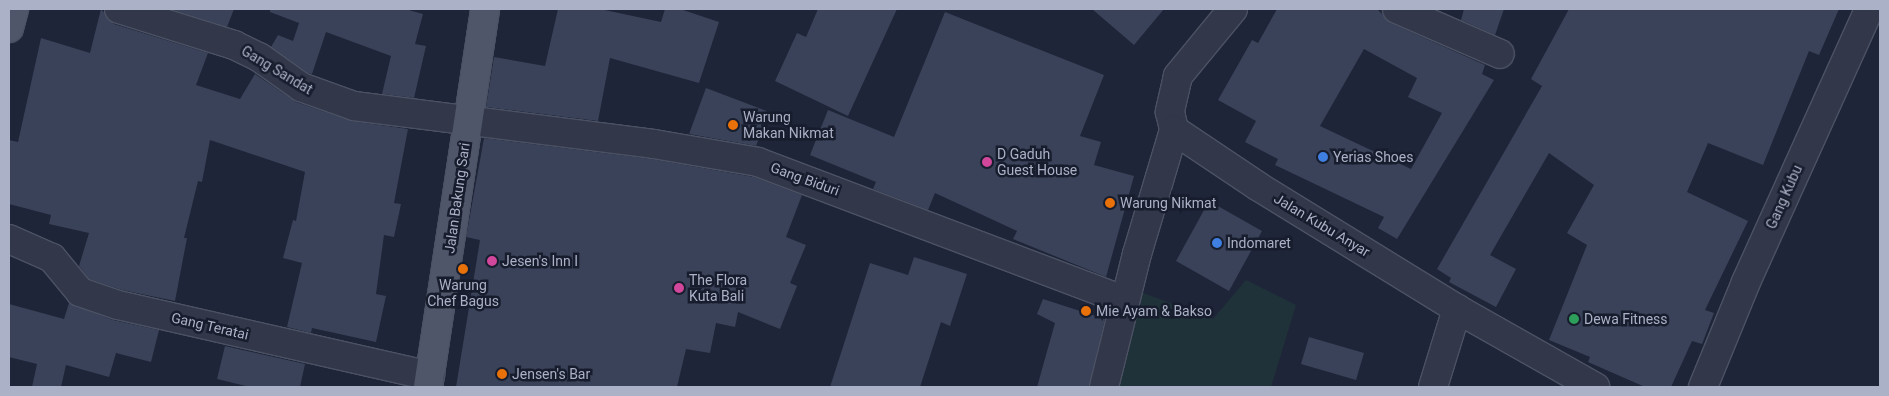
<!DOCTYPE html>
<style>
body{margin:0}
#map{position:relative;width:1889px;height:396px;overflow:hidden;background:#1e2538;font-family:Roboto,sans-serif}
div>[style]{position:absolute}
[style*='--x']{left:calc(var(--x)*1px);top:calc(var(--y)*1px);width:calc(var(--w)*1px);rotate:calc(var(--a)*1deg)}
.green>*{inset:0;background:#203239}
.building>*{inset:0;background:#394259}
.roads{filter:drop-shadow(1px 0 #4c5264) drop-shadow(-1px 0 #4c5264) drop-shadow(0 1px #4c5264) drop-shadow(0 -1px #4c5264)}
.minor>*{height:28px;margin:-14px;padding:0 14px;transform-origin:14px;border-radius:14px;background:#323749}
.major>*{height:28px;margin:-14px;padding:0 14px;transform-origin:14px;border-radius:14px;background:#4f5669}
.dots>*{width:14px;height:14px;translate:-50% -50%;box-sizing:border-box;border:2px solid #171d2d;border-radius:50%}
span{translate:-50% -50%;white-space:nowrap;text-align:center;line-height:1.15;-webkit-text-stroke:5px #171d2d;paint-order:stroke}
.street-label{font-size:14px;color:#abb1c6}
.poi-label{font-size:14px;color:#abb1c6}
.left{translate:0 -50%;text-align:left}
.frame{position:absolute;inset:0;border:10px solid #abb1c6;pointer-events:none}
</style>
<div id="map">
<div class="green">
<div style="clip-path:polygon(1246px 280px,1296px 305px,1271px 387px,1116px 387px,1138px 291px,1213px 319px)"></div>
</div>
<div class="building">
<div style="clip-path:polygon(101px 9px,114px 24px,208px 53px,196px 85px,240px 99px,255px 74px,296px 102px,352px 121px,408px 129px,394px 203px,401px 204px,394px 237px,384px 235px,376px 294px,386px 296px,376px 342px,312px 328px,311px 333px,287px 327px,302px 263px,283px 258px,293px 220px,296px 221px,305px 172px,210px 140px,202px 182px,198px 181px,184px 238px,187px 238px,175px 301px,122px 290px,89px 279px,79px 266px,89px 233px,49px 224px,51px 215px,9px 204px,9px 140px,18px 142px,41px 38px,90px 53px)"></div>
<div style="clip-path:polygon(170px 9px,234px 9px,227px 27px)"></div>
<div style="clip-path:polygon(270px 9px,405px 9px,423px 14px,415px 44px,426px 46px,414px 98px,382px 94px,391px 56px,326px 32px,312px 74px,308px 73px,271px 47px,278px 35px,293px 41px,299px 23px,270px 12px)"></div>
<div style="clip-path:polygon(558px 9px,600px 9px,661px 22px,665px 9px,680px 9px,719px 22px,699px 83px,610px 58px,598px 121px,486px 107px,494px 57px,545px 66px)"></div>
<div style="clip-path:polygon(818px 9px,897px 9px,848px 116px,775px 81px,797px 33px,806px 37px)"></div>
<div style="clip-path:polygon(1092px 9px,1164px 9px,1134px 45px)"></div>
<div style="clip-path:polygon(evenodd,1277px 9px,1377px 9px,1391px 23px,1485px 65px,1482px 74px,1494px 80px,1397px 239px,1378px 228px,1384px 217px,1275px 165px,1278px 159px,1245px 142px,1256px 121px,1218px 100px,1252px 40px,1258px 43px,1277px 9px,1364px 49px,1417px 78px,1408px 97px,1442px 113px,1411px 169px,1320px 126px,1364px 49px)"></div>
<div style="clip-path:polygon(1464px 9px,1504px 9px,1495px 35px,1461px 20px)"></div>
<div style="clip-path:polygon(1569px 9px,1839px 9px,1819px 55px,1809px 51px,1763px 165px,1708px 143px,1687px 192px,1748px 221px,1705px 310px,1714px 313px,1702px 344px,1692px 341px,1671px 387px,1645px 387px,1588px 362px,1590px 357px,1549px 340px,1587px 245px,1567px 233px,1594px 185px,1549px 153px,1490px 255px,1516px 269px,1496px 307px,1449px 282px,1451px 278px,1437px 269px,1542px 86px,1531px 79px)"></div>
<div style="clip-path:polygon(945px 12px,1104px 75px,1080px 136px,1101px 142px,1094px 165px,1134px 176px,1106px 277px,1013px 239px,1017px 231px,935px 193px,928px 210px,873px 189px,876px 182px,810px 155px,828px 110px,894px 137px)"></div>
<div style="clip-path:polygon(706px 88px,769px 112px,756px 146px,689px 134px)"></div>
<div style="clip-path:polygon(484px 138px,652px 159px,754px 177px,802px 195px,786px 237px,806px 245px,790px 283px,797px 286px,780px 329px,738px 312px,735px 327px,716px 323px,710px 353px,686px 349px,677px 387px,456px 387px,480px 240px,466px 237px)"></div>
<div style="clip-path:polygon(1209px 201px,1262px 231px,1229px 291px,1176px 261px)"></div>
<div style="clip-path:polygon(914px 257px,967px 274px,950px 326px,941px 322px,920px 387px,830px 387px,870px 263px,908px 275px)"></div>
<div style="clip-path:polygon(1043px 299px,1105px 319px,1089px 387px,1037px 387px,1055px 323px,1037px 314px)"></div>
<div style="clip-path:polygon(69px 303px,113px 320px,159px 330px,151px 362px,116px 353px,109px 377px,66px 365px,61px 387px,32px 387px,37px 364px,9px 357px,9px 304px,64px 319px)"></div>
<div style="clip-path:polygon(1309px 337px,1364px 353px,1356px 380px,1301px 364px)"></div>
<div style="clip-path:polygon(225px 346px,305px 364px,300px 387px,250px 387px,217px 379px)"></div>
</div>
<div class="roads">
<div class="minor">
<div style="--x:119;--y:9;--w:121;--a:17.4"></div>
<div style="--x:234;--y:45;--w:28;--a:26"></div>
<div style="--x:259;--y:57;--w:52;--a:35.5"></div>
<div style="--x:301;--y:87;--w:56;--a:19.7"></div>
<div style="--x:354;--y:106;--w:302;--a:7.2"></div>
<div style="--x:654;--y:144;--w:106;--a:9.8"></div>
<div style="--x:758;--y:162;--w:392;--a:20.7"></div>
<div style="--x:1233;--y:9;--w:87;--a:129.4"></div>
<div style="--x:1178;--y:76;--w:37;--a:103"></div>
<div style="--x:1170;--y:112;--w:18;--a:77"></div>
<div style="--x:1174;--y:130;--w:102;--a:33.8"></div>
<div style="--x:1259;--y:187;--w:233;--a:31.6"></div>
<div style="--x:1457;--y:309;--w:159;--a:29.5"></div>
<div style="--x:1397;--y:9;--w:112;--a:23.6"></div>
<div style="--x:9;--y:239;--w:47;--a:23.8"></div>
<div style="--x:52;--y:258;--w:44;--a:50.5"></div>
<div style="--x:80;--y:292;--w:40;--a:18.9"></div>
<div style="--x:118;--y:305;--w:320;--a:12.8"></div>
<div style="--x:1104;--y:387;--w:137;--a:-76.1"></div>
<div style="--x:1137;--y:254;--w:129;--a:-73.4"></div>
<div style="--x:1433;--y:387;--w:82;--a:-72.9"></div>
<div style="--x:1703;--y:387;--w:113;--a:-67.7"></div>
<div style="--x:1746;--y:282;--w:299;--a:-65.7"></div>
</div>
<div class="major">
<div style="--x:9;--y:28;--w:20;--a:-75"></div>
<div style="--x:428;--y:387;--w:382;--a:-81.4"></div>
</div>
</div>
<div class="dots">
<div style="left:733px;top:125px;background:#e8710a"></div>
<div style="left:1323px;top:157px;background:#3f7fe0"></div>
<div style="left:987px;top:162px;background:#d1479c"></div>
<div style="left:1110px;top:203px;background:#e8710a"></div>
<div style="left:1217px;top:243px;background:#3f7fe0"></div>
<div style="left:492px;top:261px;background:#d1479c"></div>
<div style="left:463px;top:269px;background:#e8710a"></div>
<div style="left:679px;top:288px;background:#d1479c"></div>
<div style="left:1086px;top:311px;background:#e8710a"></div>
<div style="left:1574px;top:319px;background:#2e9e5b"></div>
<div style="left:502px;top:374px;background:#e8710a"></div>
</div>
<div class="street-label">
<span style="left:277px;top:70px;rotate:31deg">Gang Sandat</span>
<span style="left:805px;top:179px;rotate:20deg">Gang Biduri</span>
<span style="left:1784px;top:197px;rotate:-66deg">Gang Kubu</span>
<span style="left:457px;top:198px;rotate:-82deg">Jalan Bakung Sari</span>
<span style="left:1322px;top:225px;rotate:31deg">Jalan Kubu Anyar</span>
<span style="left:210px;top:326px;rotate:13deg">Gang Teratai</span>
</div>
<div class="poi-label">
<span class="left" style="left:743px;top:125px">Warung<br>Makan Nikmat</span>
<span class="left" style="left:997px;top:162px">D Gaduh<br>Guest House</span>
<span class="left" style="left:1333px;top:157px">Yerias Shoes</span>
<span class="left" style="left:1120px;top:203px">Warung Nikmat</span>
<span class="left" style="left:1227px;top:243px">Indomaret</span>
<span class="left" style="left:502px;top:261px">Jesen's Inn I</span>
<span class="left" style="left:689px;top:288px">The Flora<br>Kuta Bali</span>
<span style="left:463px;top:293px">Warung<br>Chef Bagus</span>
<span class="left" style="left:1096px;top:311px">Mie Ayam &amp; Bakso</span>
<span class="left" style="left:1584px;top:319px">Dewa Fitness</span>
<span class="left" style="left:512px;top:374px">Jensen's Bar</span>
</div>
<div class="frame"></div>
</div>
